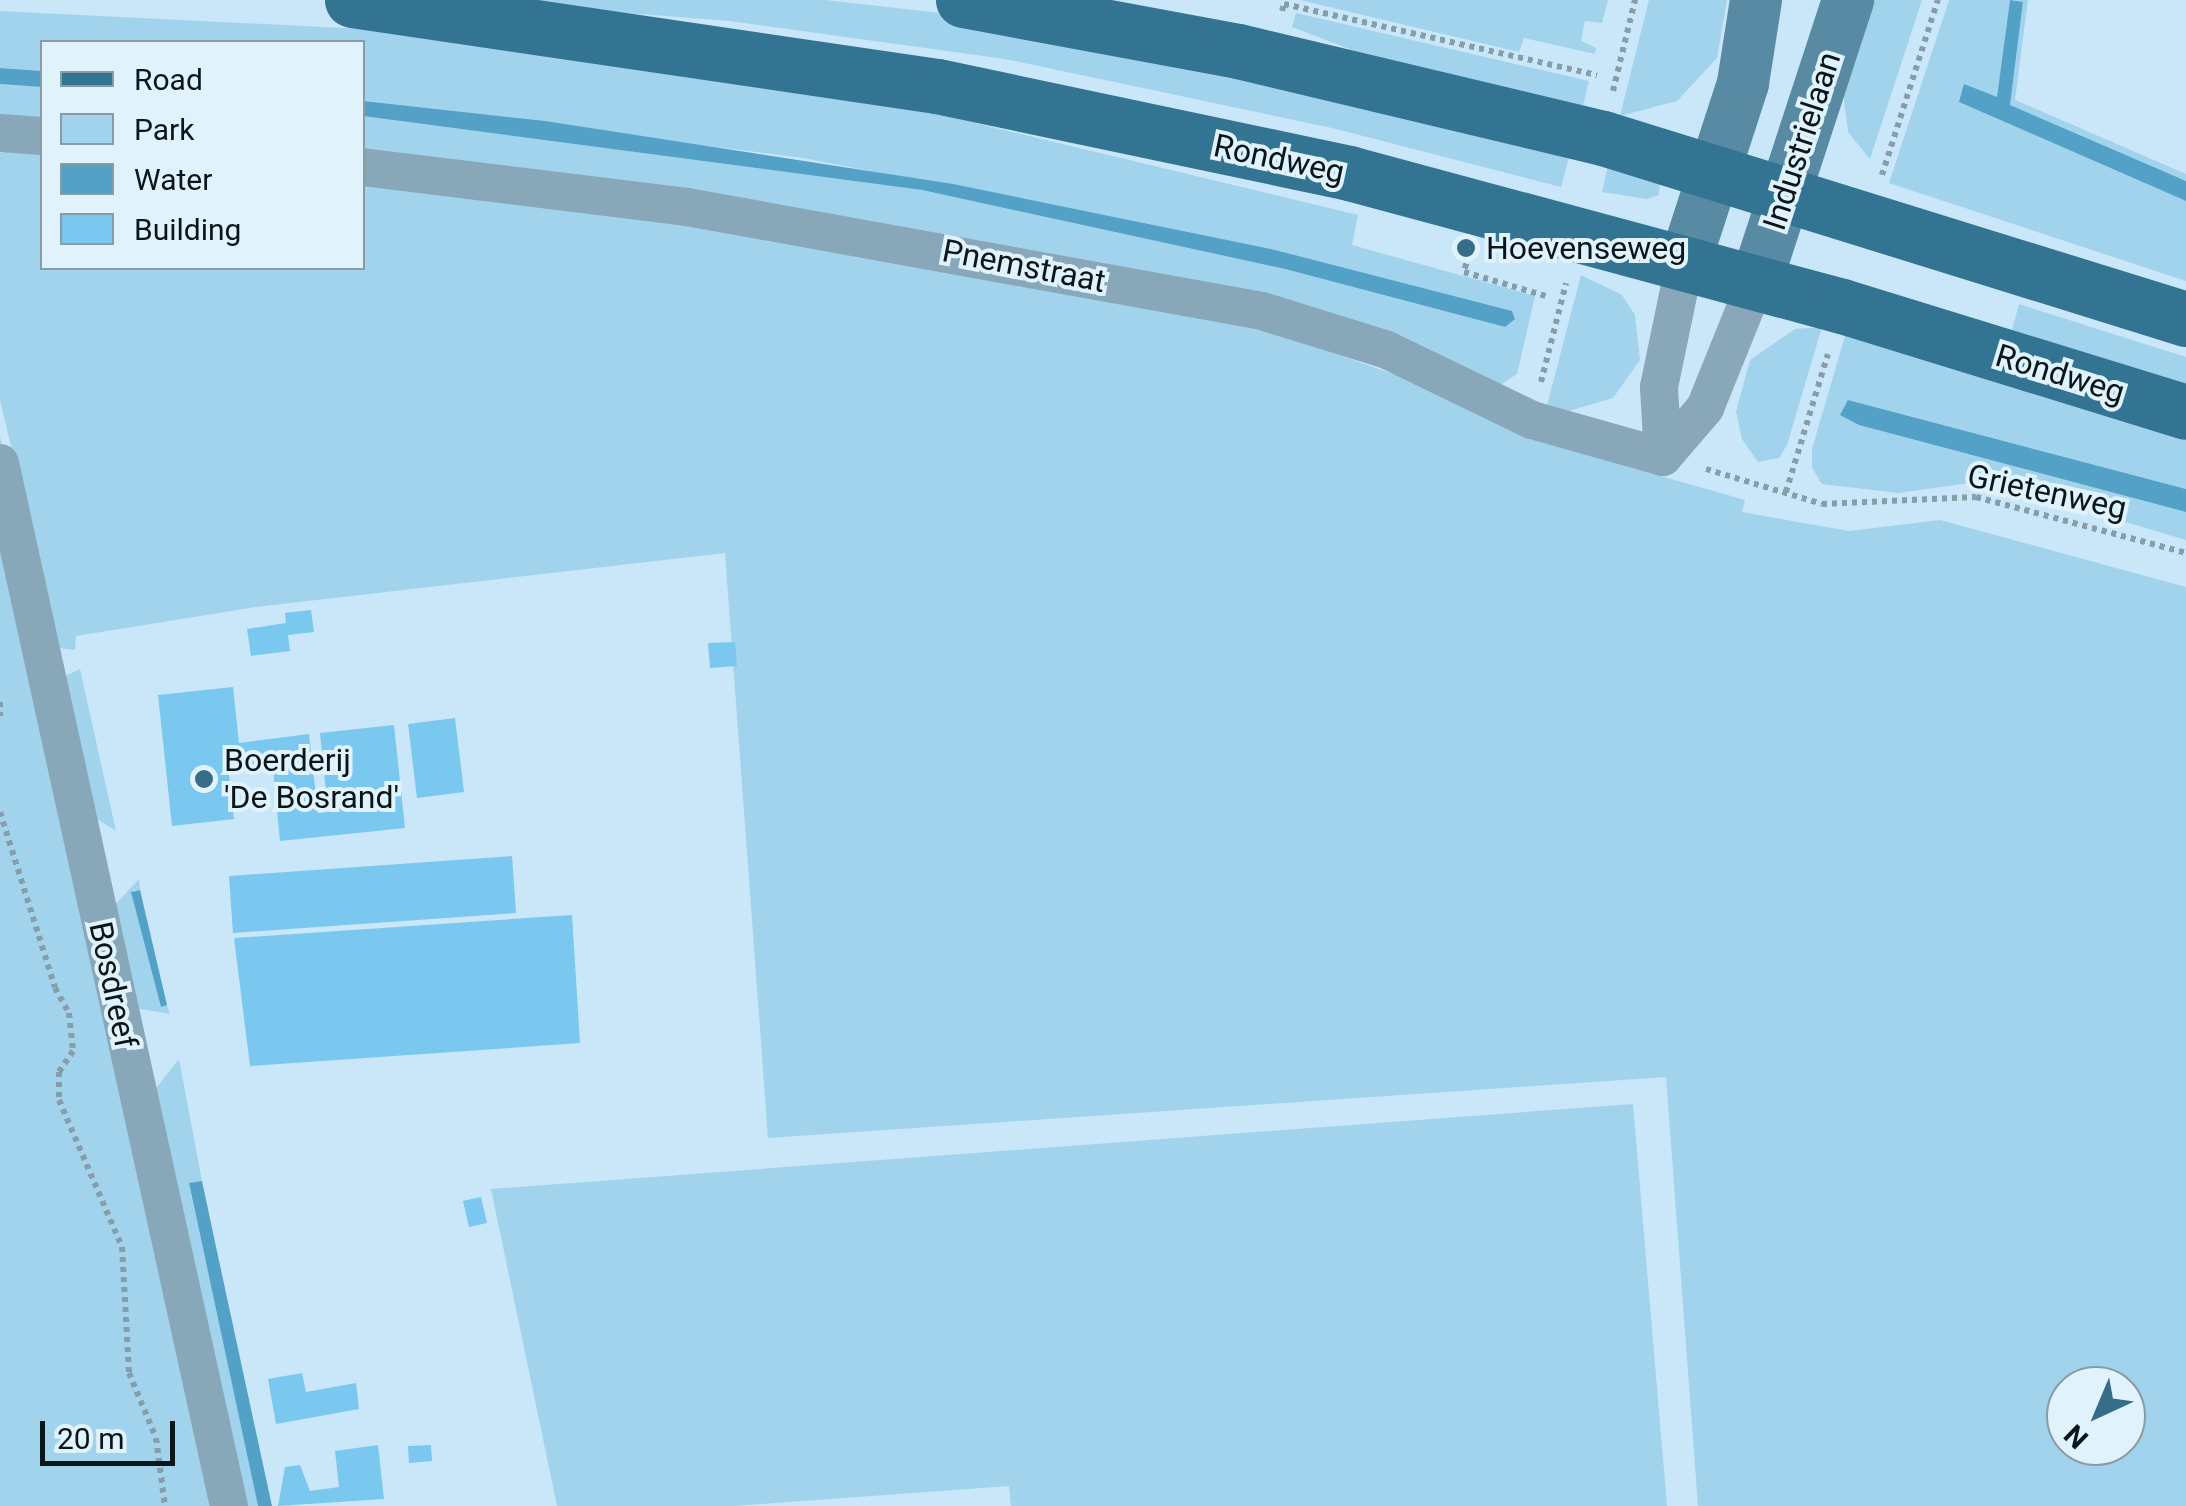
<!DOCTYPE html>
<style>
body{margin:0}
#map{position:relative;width:2186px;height:1506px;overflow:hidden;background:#c9e7f8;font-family:Roboto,sans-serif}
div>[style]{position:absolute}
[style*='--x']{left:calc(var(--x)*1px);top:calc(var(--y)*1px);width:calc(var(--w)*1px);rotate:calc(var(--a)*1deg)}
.green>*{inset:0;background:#a2d3ec}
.water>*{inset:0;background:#53a1c7}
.building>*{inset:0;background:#7ac8ef}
.path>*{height:6px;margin-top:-3px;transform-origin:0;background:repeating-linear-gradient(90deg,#869daa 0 5px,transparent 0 10px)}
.street>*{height:38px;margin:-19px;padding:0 19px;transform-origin:19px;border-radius:19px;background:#88a7b8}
.secondary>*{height:52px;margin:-26px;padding:0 26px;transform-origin:26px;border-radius:26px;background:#598aa3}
.primary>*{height:55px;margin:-27.5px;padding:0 27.5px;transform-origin:27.5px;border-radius:27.5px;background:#347493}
.dots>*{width:28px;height:28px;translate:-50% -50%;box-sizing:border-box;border:5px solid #e0f3fd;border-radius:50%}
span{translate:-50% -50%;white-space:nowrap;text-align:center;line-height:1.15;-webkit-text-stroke:8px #e0f3fd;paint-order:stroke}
.street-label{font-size:32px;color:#0b161b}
.poi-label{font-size:32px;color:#0b161b}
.left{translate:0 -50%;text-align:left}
.legend{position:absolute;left:40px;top:40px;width:325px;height:230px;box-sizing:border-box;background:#e0f3fd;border:2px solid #8b9ba3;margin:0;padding:12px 18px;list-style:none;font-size:30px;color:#0b161b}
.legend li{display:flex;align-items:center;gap:20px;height:50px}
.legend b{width:50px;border:2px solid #8b9ba3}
.north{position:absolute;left:2046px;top:1366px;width:100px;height:100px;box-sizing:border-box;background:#e0f3fd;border:2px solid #8b9ba3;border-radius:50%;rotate:224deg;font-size:28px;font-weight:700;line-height:40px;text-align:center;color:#0b161b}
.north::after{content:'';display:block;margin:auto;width:35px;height:45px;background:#366d88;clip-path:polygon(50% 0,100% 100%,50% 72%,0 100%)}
.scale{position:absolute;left:40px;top:1421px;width:135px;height:45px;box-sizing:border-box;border:5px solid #0b161b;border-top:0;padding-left:12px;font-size:30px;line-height:35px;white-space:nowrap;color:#0b161b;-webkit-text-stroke:8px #e0f3fd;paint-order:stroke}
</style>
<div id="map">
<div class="green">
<div style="clip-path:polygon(458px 0,826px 0,1020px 22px,1571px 150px,1561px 187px,1332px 128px,1005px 59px,729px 21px)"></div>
<div style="clip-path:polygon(1300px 0,1608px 0,1602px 23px,1585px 21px,1581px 41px,1596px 48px,1595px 54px,1524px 38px,1519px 52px)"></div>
<div style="clip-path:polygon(1649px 0,1727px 0,1717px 58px,1677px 101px,1620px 116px)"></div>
<div style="clip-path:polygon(1865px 0,1922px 0,1870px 159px,1848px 132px,1843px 92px)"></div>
<div style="clip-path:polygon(1949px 0,2010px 0,1997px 98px,1959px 102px,2186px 201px,2186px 281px,1889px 183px)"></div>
<div style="clip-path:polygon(2013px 0,2028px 0,2015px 100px,2186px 174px,2186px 181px,2010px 105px,2023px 3px)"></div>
<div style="clip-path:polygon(0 11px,464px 34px,917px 109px,1358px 215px,1352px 245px,1535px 296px,1517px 374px,1500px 385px,1453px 364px,363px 152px,363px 116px,922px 190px,1285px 269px,1505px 327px,1515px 316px,1271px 249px,803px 158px,363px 101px,362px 42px,42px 42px,42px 71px,0 68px)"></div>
<div style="clip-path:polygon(1296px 13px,1589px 81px,1581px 114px,1453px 89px,1292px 27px)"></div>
<div style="clip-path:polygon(0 84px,42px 87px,42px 123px,0 120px)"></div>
<div style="clip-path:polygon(evenodd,13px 149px,42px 150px,42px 268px,362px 268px,363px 181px,743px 231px,1258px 327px,1405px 378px,1535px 440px,1745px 500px,1742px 512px,1849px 531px,1940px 520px,2186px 587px,2186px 1506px,1698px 1506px,1666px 1077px,768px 1138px,725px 553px,256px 607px,76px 636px,75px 650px,59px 648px,0 400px,0 153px,13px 149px,2066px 1386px,2126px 1386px,2126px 1446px,2066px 1446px,2066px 1386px)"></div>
<div style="clip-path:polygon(1609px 161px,1660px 179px,1659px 195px,1647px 199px,1602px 192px)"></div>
<div style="clip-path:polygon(1581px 275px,1622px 295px,1635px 315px,1640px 360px,1613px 398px,1569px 411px,1547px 406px)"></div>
<div style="clip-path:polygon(2019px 304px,2186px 357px,2186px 397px,2009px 341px)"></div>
<div style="clip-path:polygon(1849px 322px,2186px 430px,2186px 489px,1848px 400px,1859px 425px,2186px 512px,2186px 540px,2014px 489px,1970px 483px,1898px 493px,1822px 484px,1812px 468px,1812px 449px)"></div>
<div style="clip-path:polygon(1822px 327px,1787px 445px,1779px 458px,1758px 462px,1742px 439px,1736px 412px,1750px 360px,1795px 329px)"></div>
<div style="clip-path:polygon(0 436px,138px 1089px,154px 1091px,179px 1059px,202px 1181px,189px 1184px,258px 1506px,0 1506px)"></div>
<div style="clip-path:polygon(80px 669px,116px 831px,92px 816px,61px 678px)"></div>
<div style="clip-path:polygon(139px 879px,140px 890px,133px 890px,161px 1007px,167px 1005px,170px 1014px,135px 1008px,113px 907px)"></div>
<div style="clip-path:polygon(1633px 1104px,1667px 1506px,1011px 1506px,1009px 1486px,734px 1506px,557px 1506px,491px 1189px)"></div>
</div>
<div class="water">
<div style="clip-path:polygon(2010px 0,2023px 2px,2010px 105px,2186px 181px,2186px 201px,1959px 102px,1964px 84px,1997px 97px)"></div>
<div style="clip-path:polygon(0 68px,42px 71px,42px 87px,0 84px)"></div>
<div style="clip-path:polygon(363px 101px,545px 121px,953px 184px,1271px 249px,1512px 311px,1515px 319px,1505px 327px,1285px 269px,922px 190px,363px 116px)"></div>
<div style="clip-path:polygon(1848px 400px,2186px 489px,2186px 512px,1859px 425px,1840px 415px)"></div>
<div style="clip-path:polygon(140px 890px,167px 1005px,161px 1007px,131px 892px)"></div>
<div style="clip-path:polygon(202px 1181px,218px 1256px,272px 1506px,258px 1506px,189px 1183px)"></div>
</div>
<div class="building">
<div style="clip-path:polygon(311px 610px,314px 632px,288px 635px,290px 651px,251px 656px,247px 629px,286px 623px,285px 613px)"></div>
<div style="clip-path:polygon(735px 642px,737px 666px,710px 668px,708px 643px)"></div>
<div style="clip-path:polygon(233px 687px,239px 743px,309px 734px,318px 813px,328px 812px,320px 733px,394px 725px,405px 828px,280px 841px,273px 768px,247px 771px,246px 764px,228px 766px,234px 819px,172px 826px,158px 695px)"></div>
<div style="clip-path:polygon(455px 718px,464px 792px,417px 798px,408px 724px)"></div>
<div style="clip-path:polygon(512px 856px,516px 913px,233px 933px,229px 876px)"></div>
<div style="clip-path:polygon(572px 915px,580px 1043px,250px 1066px,234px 938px)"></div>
<div style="clip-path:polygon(481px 1197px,487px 1223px,469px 1227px,463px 1201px)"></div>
<div style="clip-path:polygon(302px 1373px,306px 1392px,356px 1383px,359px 1409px,276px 1424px,268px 1379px)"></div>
<div style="clip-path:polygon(378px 1445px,384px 1499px,278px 1506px,285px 1467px,300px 1465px,310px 1491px,339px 1487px,335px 1451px)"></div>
<div style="clip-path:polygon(431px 1445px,432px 1461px,409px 1463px,408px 1446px)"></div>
</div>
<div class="path">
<div style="--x:1282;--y:11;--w:7;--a:-74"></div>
<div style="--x:1284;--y:4;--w:321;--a:12.8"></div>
<div style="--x:1613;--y:91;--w:94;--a:-76.4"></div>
<div style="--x:1882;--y:175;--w:184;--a:-72.3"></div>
<div style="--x:1469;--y:254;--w:19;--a:106"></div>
<div style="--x:1464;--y:272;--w:85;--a:16.3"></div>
<div style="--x:1541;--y:382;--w:102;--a:-75.8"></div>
<div style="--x:1706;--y:469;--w:121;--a:16.8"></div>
<div style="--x:1822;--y:504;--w:154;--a:-2.6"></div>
<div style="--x:1976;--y:497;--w:217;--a:14.9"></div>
<div style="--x:1786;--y:492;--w:144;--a:-73.1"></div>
<div style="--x:0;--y:702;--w:14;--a:90"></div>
<div style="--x:0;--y:812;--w:184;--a:72.6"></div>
<div style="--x:55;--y:988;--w:29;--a:61"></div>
<div style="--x:69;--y:1013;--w:38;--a:84"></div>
<div style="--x:73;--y:1051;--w:25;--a:124"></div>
<div style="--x:59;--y:1072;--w:28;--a:90"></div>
<div style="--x:59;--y:1100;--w:160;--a:66.8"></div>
<div style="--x:122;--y:1247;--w:126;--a:86.8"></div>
<div style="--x:129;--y:1373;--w:70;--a:67.4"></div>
<div style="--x:156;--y:1438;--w:69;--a:82.5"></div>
</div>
<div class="street">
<div style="--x:0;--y:133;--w:42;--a:4.1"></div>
<div style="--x:362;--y:167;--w:327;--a:7"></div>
<div style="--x:687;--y:207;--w:584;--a:10.25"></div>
<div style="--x:1262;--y:311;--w:131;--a:17.3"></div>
<div style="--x:1387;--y:350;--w:161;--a:25.8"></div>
<div style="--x:1532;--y:420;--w:136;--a:15.8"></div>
<div style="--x:1663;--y:457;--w:65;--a:-49.4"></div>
<div style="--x:1705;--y:408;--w:136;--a:-68"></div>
<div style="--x:1663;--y:457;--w:70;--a:-93.3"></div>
<div style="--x:1659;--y:387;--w:128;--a:-78.3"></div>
<div style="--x:0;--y:463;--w:1068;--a:77.62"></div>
</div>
<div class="secondary">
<div style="--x:1685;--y:262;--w:188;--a:-72"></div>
<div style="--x:1743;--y:83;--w:84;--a:-81.1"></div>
<div style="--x:1756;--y:282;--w:297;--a:-71.9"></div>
</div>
<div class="primary">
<div style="--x:352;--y:0;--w:591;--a:8.36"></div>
<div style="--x:937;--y:86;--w:421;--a:11.9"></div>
<div style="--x:1349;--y:173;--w:511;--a:15.1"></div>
<div style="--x:1842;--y:306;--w:360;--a:17.1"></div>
<div style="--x:963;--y:0;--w:280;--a:10.5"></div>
<div style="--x:1238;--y:51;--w:375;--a:13.4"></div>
<div style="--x:1603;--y:138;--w:610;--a:17.25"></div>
</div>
<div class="dots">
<div style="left:1466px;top:248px;background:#366d88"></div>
<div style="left:204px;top:779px;background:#366d88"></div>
</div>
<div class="street-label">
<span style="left:1802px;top:141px;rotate:-72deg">Industrielaan</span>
<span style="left:1279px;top:159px;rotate:12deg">Rondweg</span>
<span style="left:1024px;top:266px;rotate:11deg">Pnemstraat</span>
<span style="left:2060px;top:374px;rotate:17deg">Rondweg</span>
<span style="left:2047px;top:492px;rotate:12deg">Grietenweg</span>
<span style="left:113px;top:985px;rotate:78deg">Bosdreef</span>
</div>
<div class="poi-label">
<span class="left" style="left:1486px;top:248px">Hoevenseweg</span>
<span class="left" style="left:224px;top:779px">Boerderij<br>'De Bosrand'</span>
</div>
<ul class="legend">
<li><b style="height:12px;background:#347493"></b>Road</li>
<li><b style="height:28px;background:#a2d3ec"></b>Park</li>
<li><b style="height:28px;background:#53a1c7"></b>Water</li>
<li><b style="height:28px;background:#7ac8ef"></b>Building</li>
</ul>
<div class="north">N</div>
<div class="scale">20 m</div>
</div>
